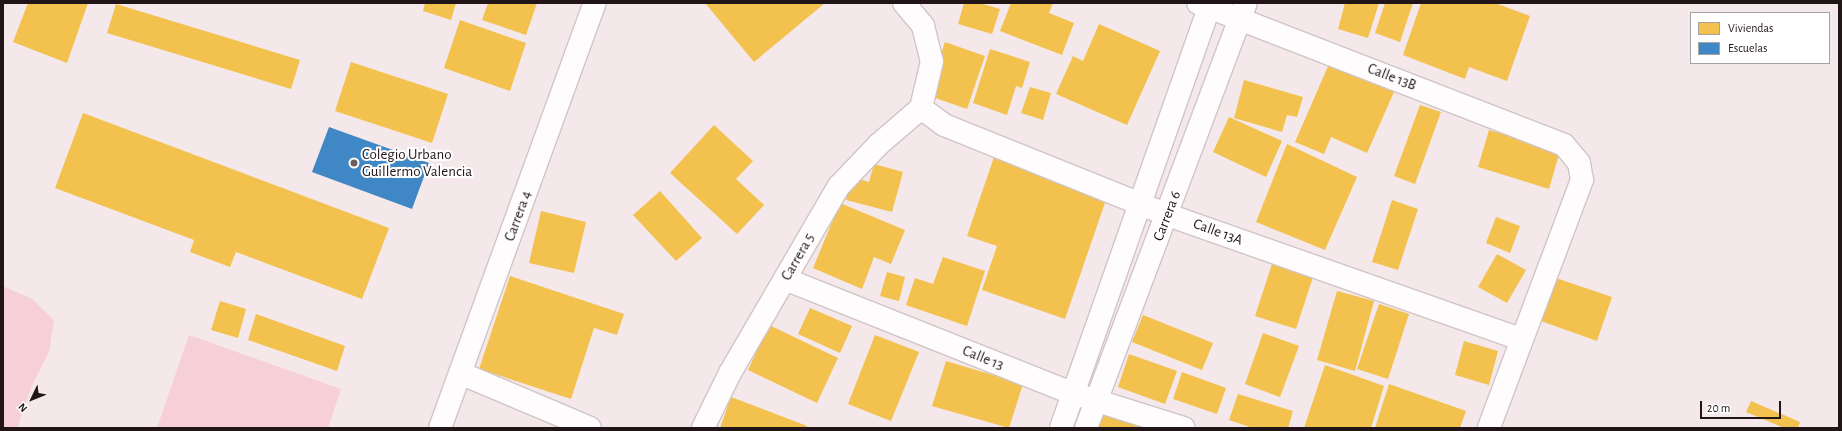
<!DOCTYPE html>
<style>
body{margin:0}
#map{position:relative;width:1842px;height:431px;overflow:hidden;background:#f5e8ea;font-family:"Alegreya Sans",sans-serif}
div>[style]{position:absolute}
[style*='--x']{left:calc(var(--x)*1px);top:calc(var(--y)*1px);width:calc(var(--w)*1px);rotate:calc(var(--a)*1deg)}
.green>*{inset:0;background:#f7cfd6}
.homes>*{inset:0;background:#f2c14e}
.schools>*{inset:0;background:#3f88c5}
.roads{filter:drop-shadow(1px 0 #d1c4c6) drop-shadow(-1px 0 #d1c4c6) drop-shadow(0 1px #d1c4c6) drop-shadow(0 -1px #d1c4c6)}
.minor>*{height:22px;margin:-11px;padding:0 11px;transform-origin:11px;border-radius:11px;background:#fefcfc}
.dots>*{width:11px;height:11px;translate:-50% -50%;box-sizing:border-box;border:2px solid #fff;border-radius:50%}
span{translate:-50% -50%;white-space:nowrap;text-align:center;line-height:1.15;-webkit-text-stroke:4px #fff;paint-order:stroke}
.street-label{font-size:15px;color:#221517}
.poi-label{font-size:15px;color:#221517}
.left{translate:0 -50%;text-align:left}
.frame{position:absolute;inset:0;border:4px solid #221517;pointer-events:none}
.legend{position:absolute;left:1690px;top:12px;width:140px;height:52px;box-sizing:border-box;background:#fff;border:1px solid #a7a1a2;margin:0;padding:5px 7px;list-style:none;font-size:12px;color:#221517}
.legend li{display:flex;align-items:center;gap:8px;height:20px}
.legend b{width:20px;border:1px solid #a7a1a2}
.north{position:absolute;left:12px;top:379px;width:40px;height:40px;-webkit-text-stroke:3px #fff;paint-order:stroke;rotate:227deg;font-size:11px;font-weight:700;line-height:16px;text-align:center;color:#221517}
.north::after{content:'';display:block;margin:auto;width:14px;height:18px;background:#221517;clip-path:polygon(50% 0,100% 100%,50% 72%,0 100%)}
.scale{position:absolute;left:1700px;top:401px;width:81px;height:18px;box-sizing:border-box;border:2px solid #221517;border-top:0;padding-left:5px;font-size:12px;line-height:14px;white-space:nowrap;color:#221517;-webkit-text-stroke:3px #fff;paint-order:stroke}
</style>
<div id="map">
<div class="green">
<div style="clip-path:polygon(3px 286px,32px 299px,54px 320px,49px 352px,33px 383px,17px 428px,3px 428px)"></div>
<div style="clip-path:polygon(189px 335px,341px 389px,328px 428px,157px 428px)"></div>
</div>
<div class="homes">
<div style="clip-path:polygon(28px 3px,88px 3px,67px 63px,13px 42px)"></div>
<div style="clip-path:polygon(425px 3px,456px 3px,451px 20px,423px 11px)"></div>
<div style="clip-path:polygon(488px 3px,537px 3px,526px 35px,482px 20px)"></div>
<div style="clip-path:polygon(705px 3px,825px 3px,754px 62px)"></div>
<div style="clip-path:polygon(964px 3px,980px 3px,1000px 9px,992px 34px,958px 24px)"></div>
<div style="clip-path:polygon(1011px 3px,1053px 3px,1049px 13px,1074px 23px,1062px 55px,1000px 31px)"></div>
<div style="clip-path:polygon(1345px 3px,1379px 3px,1368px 38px,1338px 29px)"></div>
<div style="clip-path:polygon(1385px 3px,1413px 3px,1400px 42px,1375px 33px)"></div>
<div style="clip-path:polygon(1421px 3px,1495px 3px,1530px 16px,1507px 81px,1469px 67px,1465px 79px,1403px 55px)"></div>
<div style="clip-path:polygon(116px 4px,300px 60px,291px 89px,107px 33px)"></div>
<div style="clip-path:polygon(460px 20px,526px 43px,510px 91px,444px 68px)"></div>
<div style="clip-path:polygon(1099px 24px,1160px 51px,1127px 125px,1056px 94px,1073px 56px,1083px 61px)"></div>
<div style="clip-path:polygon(945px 42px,985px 56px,967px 109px,927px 95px)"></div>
<div style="clip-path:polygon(990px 49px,1030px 62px,1022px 88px,1016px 86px,1007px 115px,973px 103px)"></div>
<div style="clip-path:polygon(351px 62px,448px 94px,432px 143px,335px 111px)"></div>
<div style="clip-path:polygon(1329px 64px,1394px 92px,1367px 153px,1331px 137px,1324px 154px,1295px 142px)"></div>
<div style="clip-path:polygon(1244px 80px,1303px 97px,1297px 117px,1287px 115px,1282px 132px,1234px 118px)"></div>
<div style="clip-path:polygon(1030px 87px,1051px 93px,1043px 120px,1021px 113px)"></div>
<div style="clip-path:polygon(1420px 105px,1441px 112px,1415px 184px,1394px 176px)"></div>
<div style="clip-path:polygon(83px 113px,389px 228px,362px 299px,236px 252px,230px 267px,190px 252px,194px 240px,55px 188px)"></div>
<div style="clip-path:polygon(1229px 117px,1282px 141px,1266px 177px,1213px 152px)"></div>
<div style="clip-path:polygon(714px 125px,753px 161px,736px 179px,764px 205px,737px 234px,670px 173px)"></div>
<div style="clip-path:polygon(1489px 130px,1560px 151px,1549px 189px,1478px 167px)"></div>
<div style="clip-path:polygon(1287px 144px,1357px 177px,1325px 250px,1256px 222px)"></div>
<div style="clip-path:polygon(994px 157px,1107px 197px,1065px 319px,982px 290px,997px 246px,967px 236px)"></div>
<div style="clip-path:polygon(874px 164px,903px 172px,892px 212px,846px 200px,852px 177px,869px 182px)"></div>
<div style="clip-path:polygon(660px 191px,702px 238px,676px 261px,633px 215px)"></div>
<div style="clip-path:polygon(1392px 200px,1418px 209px,1398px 270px,1372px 262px)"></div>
<div style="clip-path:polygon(840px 203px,905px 230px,891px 264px,874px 257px,862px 289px,813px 268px)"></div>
<div style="clip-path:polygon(541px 211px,586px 222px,574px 273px,529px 263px)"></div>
<div style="clip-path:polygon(1496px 217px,1520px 226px,1510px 253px,1486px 243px)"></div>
<div style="clip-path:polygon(1497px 254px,1526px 270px,1507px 303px,1478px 287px)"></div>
<div style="clip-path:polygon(943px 257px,985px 271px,967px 326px,906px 305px,915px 278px,933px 284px)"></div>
<div style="clip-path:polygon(1272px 264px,1313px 277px,1296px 329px,1255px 316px)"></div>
<div style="clip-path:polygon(887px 272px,905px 277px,899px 301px,880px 296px)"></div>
<div style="clip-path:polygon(510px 276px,624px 314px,617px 335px,594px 328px,571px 399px,479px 369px)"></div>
<div style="clip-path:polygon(1553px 277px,1612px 297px,1597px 341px,1538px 320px)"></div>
<div style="clip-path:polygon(1337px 291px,1374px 301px,1355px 371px,1317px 360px)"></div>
<div style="clip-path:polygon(220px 301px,246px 309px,238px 338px,211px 330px)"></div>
<div style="clip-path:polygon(1379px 304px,1409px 314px,1388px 379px,1357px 369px)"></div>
<div style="clip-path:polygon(810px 308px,852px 326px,840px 353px,798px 334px)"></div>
<div style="clip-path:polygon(256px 314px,345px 346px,337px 371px,248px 340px)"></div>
<div style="clip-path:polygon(1143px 315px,1213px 343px,1202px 370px,1132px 342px)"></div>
<div style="clip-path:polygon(769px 325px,838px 358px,817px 403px,748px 370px)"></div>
<div style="clip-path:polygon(1263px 333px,1299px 346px,1280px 397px,1245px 384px)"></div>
<div style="clip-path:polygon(875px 335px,919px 352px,891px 421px,848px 404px)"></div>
<div style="clip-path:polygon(1464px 341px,1498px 351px,1489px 385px,1455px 375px)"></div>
<div style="clip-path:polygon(1129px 354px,1177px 371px,1165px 404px,1118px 387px)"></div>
<div style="clip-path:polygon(946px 361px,1023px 384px,1009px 428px,932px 406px)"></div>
<div style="clip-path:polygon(1325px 365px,1384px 386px,1371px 428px,1304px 428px)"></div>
<div style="clip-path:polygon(1182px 372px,1226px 388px,1217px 414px,1173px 399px)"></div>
<div style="clip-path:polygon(1389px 384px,1466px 411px,1460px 428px,1375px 428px)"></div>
<div style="clip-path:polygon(1238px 394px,1293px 411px,1288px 428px,1253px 428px,1229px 420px)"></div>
<div style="clip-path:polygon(731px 397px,807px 426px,806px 428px,720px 428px)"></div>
<div style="clip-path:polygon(1751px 401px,1800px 422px,1798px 428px,1784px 428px,1746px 412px)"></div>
<div style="clip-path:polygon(1104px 411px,1149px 428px,1098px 428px)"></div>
</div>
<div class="schools">
<div style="clip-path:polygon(329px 127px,429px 163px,412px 209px,312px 172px)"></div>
</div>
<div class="roads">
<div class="minor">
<div style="--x:904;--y:3;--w:30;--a:50"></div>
<div style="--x:923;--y:26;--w:36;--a:76"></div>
<div style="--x:932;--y:61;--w:48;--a:103.2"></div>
<div style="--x:1198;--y:3;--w:393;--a:21.2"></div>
<div style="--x:1564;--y:145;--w:23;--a:50"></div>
<div style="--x:1579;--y:163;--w:17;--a:80"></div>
<div style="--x:1582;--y:180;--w:265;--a:110.6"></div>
<div style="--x:921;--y:108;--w:29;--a:36"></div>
<div style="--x:944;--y:125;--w:241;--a:21.9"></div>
<div style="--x:1168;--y:215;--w:375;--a:19.4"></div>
<div style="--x:785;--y:279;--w:309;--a:21.7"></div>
<div style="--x:1072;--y:393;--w:117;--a:17.4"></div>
<div style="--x:460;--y:373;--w:141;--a:22.9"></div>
<div style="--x:440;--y:428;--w:452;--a:-70"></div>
<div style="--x:703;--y:428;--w:61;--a:-63.9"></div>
<div style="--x:730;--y:373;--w:216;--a:-59.8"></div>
<div style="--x:839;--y:186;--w:57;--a:-46.4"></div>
<div style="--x:878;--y:145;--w:57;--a:-40.7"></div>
<div style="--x:1061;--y:428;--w:451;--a:-70.6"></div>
<div style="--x:1086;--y:428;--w:454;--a:-69.4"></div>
</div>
</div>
<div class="dots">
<div style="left:354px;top:163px;background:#6c5f61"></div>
</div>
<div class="street-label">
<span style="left:1392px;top:77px;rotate:21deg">Calle 13B</span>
<span style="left:518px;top:216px;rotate:-70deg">Carrera 4</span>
<span style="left:1167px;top:216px;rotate:-69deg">Carrera 6</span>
<span style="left:1218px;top:232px;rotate:20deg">Calle 13A</span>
<span style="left:798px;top:257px;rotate:-60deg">Carrera 5</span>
<span style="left:983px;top:358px;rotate:22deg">Calle 13</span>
</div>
<div class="poi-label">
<span class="left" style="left:362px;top:163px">Colegio Urbano<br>Guillermo Valencia</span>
</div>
<div class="frame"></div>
<ul class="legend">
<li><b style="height:11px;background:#f2c14e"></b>Viviendas</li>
<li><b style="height:11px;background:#3f88c5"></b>Escuelas</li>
</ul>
<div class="north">N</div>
<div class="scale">20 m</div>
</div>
